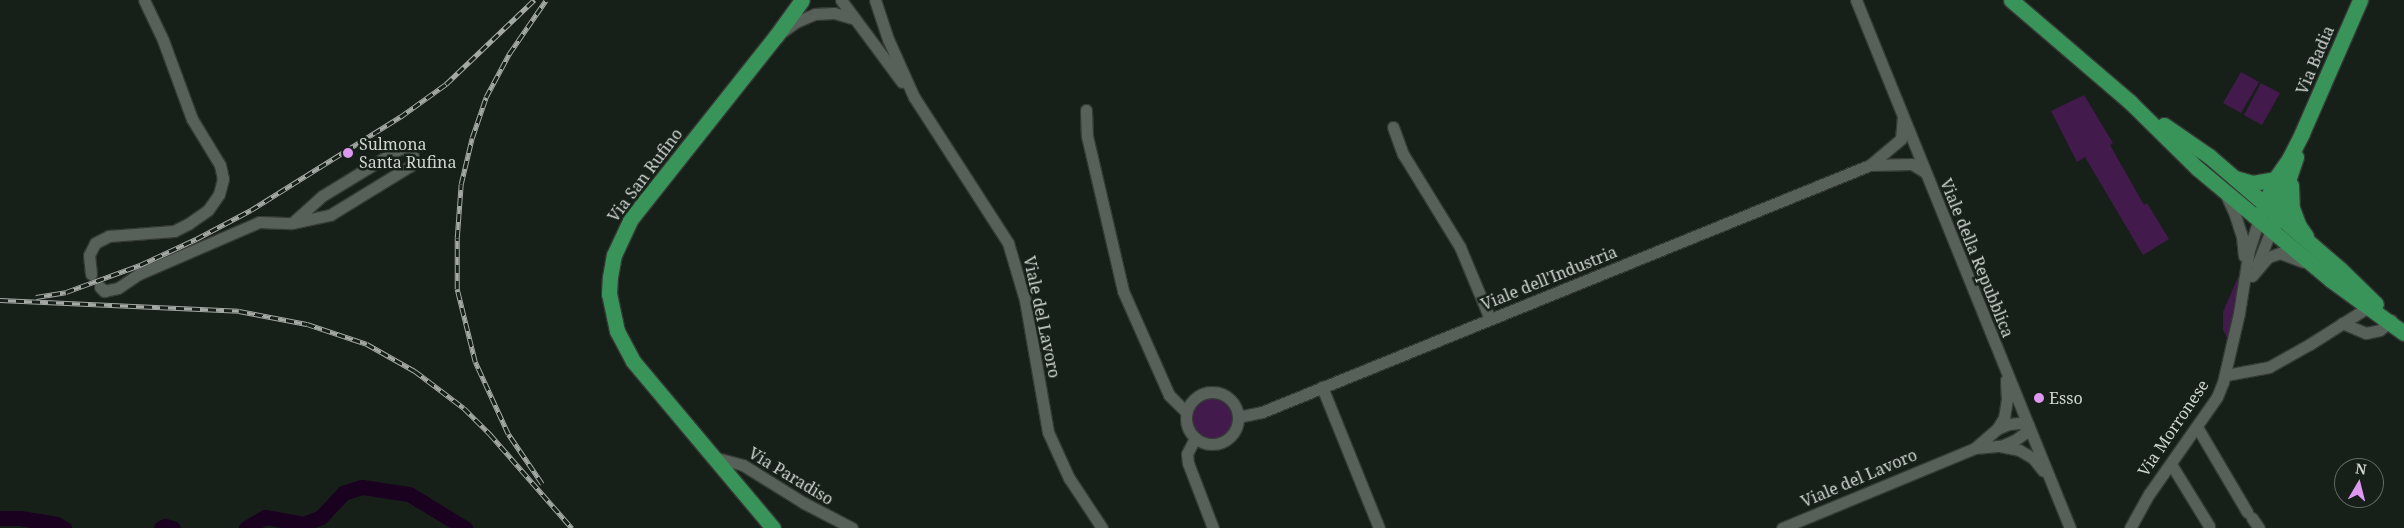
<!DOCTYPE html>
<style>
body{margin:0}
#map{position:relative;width:2404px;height:528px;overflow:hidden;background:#171f19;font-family:"Noto Serif",serif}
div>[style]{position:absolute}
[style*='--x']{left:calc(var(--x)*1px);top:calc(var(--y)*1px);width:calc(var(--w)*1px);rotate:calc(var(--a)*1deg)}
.green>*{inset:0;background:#421a4c}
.round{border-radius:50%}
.river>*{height:15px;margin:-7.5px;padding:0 7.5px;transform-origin:7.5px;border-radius:7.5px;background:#1a0120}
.roads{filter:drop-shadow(1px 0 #353a36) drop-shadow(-1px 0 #353a36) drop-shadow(0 1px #353a36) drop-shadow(0 -1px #353a36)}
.minor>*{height:11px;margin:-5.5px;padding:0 5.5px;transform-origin:5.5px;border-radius:5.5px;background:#586159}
.minor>.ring{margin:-5.5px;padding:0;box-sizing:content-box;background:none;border:11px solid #586159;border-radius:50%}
.major>*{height:15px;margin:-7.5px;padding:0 7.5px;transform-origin:7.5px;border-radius:7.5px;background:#399459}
.rail>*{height:4.5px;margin-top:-2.25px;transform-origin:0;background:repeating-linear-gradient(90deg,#171f19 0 8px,#a4a9a5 0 16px);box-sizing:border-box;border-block:1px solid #a4a9a5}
.dots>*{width:14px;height:14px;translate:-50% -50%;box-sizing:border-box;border:2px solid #171f19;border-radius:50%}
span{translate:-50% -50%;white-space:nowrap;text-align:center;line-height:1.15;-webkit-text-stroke:5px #171f19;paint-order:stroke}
.street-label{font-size:16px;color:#d1d6d2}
.poi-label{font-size:16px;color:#d1d6d2}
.left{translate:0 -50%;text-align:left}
.north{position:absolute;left:2334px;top:458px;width:50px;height:50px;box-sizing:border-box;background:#171f19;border:1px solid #616863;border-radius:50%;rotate:8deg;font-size:14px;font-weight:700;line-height:20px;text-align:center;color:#d1d6d2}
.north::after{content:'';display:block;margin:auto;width:18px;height:22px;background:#df98f1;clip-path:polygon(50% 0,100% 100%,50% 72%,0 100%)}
</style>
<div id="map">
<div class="green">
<div style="clip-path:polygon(2241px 72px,2259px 82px,2241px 113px,2223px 103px)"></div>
<div style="clip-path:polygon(2261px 83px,2280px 93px,2262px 125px,2244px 115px)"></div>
<div style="clip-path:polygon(2084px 95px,2113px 143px,2110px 145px,2144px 205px,2147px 203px,2169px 239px,2143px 255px,2085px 157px,2077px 162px,2051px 111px)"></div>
<div style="clip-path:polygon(2242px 268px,2230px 344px,2223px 330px,2223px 312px)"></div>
<div class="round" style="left:1191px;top:397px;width:42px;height:42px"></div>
</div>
<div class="river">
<div style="--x:0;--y:518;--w:20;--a:0"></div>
<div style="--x:20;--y:518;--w:36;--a:9"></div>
<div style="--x:56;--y:524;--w:9;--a:27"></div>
<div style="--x:161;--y:528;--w:4;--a:-27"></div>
<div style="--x:165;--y:526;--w:8;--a:14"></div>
<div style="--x:246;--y:528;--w:22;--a:-30"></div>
<div style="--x:265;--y:517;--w:39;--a:10"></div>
<div style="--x:303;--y:524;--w:19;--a:-21"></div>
<div style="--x:321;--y:517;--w:33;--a:-47"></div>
<div style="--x:343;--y:493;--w:20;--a:-18"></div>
<div style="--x:362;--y:487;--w:48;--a:8.5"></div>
<div style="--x:409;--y:494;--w:66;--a:31.3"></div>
</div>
<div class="roads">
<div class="minor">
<div style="--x:841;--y:0;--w:102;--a:53.4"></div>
<div style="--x:875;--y:0;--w:41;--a:71.6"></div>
<div style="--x:888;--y:39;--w:64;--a:65.9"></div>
<div style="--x:914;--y:97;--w:174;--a:57.2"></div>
<div style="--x:1008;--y:243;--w:59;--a:73.4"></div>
<div style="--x:1025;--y:300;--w:134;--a:80.1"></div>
<div style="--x:1048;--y:432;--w:51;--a:65.5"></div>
<div style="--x:1069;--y:478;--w:60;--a:56.6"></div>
<div style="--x:1856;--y:0;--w:570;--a:67.94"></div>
<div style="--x:782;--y:32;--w:17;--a:-36"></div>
<div style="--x:796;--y:22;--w:21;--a:-23"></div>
<div style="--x:815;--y:14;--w:19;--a:-3"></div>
<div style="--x:834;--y:13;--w:22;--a:16"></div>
<div style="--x:1086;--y:110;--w:26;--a:88"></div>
<div style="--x:1087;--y:136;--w:159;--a:76.9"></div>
<div style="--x:1123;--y:291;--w:114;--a:66.1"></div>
<div style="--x:1169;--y:395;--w:24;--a:45"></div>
<div style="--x:1393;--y:127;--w:29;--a:70"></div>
<div style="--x:1403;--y:154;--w:109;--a:58.5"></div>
<div style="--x:1460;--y:247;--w:78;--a:67.4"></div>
<div style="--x:1870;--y:165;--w:42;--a:-1.4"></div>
<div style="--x:1912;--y:164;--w:15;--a:32"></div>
<div style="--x:2225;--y:193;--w:21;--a:65"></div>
<div style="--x:2234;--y:212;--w:26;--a:72"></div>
<div style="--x:2242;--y:237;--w:19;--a:84"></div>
<div style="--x:2257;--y:265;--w:38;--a:-68"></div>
<div style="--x:91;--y:274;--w:19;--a:-96"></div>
<div style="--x:89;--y:255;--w:13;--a:-63"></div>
<div style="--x:95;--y:243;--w:16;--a:-27"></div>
<div style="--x:109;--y:236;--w:65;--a:-4.4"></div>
<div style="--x:174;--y:231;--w:16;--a:-27"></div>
<div style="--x:188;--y:224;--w:24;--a:-35"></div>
<div style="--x:208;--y:210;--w:19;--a:-55"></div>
<div style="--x:219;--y:194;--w:16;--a:-75"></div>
<div style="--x:223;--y:179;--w:14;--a:-102"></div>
<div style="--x:220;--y:165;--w:54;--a:-121.3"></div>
<div style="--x:192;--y:119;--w:84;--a:-110.2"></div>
<div style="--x:163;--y:40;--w:44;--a:-115.4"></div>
<div style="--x:2252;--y:276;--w:25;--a:-50"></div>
<div style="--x:2268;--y:257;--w:13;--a:-18"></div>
<div style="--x:2280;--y:253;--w:25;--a:21"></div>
<div style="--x:100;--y:287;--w:6;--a:45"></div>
<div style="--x:104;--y:291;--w:14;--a:-12"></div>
<div style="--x:118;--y:288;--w:25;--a:-34"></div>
<div style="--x:139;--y:274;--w:131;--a:-23.4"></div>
<div style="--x:259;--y:222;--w:33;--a:2"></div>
<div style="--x:292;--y:223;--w:39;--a:-12"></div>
<div style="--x:330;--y:215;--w:94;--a:-31.5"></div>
<div style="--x:410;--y:166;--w:10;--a:-73"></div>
<div style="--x:413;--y:156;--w:12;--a:-138"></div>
<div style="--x:404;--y:148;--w:5;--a:169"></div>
<div style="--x:399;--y:149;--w:90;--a:148.6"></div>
<div style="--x:322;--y:196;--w:40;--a:138"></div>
<div style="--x:2342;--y:323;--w:26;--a:23"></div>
<div style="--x:2366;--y:333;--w:14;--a:-12"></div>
<div style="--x:2380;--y:330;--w:15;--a:-42"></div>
<div style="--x:2226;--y:375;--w:44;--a:-10.5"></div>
<div style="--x:2269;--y:367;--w:47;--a:-29.3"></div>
<div style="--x:2310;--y:344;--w:67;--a:-32.3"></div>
<div style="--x:1322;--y:387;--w:152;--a:68"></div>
<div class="ring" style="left:1186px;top:392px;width:41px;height:41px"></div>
<div style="--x:1238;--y:417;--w:25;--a:-12"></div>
<div style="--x:1262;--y:412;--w:656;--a:-22.11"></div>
<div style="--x:1870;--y:165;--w:40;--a:-40"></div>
<div style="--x:1901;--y:139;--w:22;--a:-85"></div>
<div style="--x:2197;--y:427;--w:99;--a:59.5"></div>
<div style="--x:1997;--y:429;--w:13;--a:-23"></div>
<div style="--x:2009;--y:424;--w:10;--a:-6"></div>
<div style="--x:2019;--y:423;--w:9;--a:13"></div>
<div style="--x:1195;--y:438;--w:18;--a:117"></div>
<div style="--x:1187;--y:454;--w:9;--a:84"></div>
<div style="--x:1188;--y:463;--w:70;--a:69"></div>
<div style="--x:2001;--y:446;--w:15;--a:-23"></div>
<div style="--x:2015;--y:440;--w:12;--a:-35"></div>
<div style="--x:2025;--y:433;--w:9;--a:-69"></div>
<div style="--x:1975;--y:448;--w:29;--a:-41"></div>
<div style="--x:1997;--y:429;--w:13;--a:-58"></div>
<div style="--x:2004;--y:418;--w:18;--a:-81"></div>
<div style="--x:2007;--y:400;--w:20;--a:-93"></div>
<div style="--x:713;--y:457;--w:31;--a:15"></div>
<div style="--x:743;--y:465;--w:72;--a:31.9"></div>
<div style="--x:804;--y:503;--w:54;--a:27.5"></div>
<div style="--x:2171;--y:464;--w:73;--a:58.5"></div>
<div style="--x:2252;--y:518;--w:12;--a:55"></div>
<div style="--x:1782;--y:528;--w:209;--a:-22.5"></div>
<div style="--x:1975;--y:448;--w:25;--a:-5"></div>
<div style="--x:2000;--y:446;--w:19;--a:12"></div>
<div style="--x:2019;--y:450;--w:16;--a:30"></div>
<div style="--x:2033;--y:458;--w:16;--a:52"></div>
<div style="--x:2130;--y:528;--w:39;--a:-61"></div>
<div style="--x:2149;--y:494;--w:118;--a:-55"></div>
<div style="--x:2217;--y:397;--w:16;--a:-68"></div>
<div style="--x:2223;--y:382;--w:71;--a:-76.9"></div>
<div style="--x:2239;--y:313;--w:64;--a:-81"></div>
<div style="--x:2249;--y:250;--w:32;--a:-72"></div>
</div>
<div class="major">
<div style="--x:2011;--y:0;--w:157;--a:40.6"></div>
<div style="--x:2130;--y:102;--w:94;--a:44.6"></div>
<div style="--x:2197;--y:168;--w:175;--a:39.9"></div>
<div style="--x:2331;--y:280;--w:90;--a:36"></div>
<div style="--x:2164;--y:125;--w:55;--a:34.6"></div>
<div style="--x:2209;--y:156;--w:173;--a:40.8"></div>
<div style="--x:2340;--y:269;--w:50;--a:44.2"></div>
<div style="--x:2235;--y:178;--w:19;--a:16"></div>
<div style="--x:2253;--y:183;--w:22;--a:-10"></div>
<div style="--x:2291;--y:185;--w:23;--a:88"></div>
<div style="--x:2292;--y:208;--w:19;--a:69"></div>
<div style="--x:2299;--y:226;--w:12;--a:55"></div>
<div style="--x:2261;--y:214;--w:38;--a:-68"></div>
<div style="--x:2275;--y:179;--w:24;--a:-55"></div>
<div style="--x:2289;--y:159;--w:29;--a:-63"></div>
<div style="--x:2302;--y:133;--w:145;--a:-66.4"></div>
<div style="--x:2273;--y:225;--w:72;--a:-71.3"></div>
<div style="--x:773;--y:528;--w:218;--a:-130"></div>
<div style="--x:633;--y:361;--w:34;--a:-118"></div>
<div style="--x:617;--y:331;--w:38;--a:-102"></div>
<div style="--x:609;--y:294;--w:17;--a:-87"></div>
<div style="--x:610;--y:277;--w:22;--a:-80"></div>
<div style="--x:614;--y:255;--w:38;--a:-65"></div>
<div style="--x:630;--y:220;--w:235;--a:-51.6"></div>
<div style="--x:776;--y:36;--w:44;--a:-54.2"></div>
</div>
</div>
<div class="rail">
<div style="--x:36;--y:297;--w:30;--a:-9"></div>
<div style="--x:66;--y:292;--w:79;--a:-20"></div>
<div style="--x:140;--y:265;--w:62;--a:-24.9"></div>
<div style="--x:196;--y:239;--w:62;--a:-27.8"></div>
<div style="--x:251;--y:210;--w:176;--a:-32"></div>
<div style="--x:400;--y:117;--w:57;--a:-35.7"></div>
<div style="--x:446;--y:84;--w:122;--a:-43.7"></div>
<div style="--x:0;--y:300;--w:239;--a:2.6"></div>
<div style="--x:239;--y:311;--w:69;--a:10.8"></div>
<div style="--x:307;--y:324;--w:63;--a:18.4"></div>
<div style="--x:367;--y:344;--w:55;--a:29.4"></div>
<div style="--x:415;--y:371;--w:61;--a:37.1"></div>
<div style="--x:464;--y:408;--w:37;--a:45"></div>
<div style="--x:490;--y:434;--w:125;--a:48.9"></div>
<div style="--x:542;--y:484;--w:60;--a:-124.2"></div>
<div style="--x:508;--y:434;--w:79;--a:-114.6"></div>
<div style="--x:475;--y:362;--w:75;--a:-103.9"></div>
<div style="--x:457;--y:289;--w:51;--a:-90"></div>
<div style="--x:457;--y:238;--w:54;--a:-85.8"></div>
<div style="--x:461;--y:184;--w:47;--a:-76.6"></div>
<div style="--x:472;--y:138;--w:43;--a:-71.1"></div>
<div style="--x:486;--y:97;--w:49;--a:-61.9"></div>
<div style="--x:509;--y:54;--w:65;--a:-55.6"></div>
</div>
<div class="dots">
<div style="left:348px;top:153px;background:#df98f1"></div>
<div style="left:2039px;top:398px;background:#df98f1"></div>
</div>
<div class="street-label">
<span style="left:2315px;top:60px;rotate:-67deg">Via Badia</span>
<span style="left:645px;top:175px;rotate:-53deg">Via San Rufino</span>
<span style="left:1977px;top:258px;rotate:68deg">Viale della Repubblica</span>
<span style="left:1549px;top:278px;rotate:-22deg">Viale dell'Industria</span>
<span style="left:1042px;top:317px;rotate:78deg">Viale del Lavoro</span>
<span style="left:2173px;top:428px;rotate:-56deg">Via Morronese</span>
<span style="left:791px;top:476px;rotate:31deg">Via Paradiso</span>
<span style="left:1859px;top:478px;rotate:-23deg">Viale del Lavoro</span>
</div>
<div class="poi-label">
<span class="left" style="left:359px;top:153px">Sulmona<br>Santa Rufina</span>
<span class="left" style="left:2049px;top:398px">Esso</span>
</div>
<div class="north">N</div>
</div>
